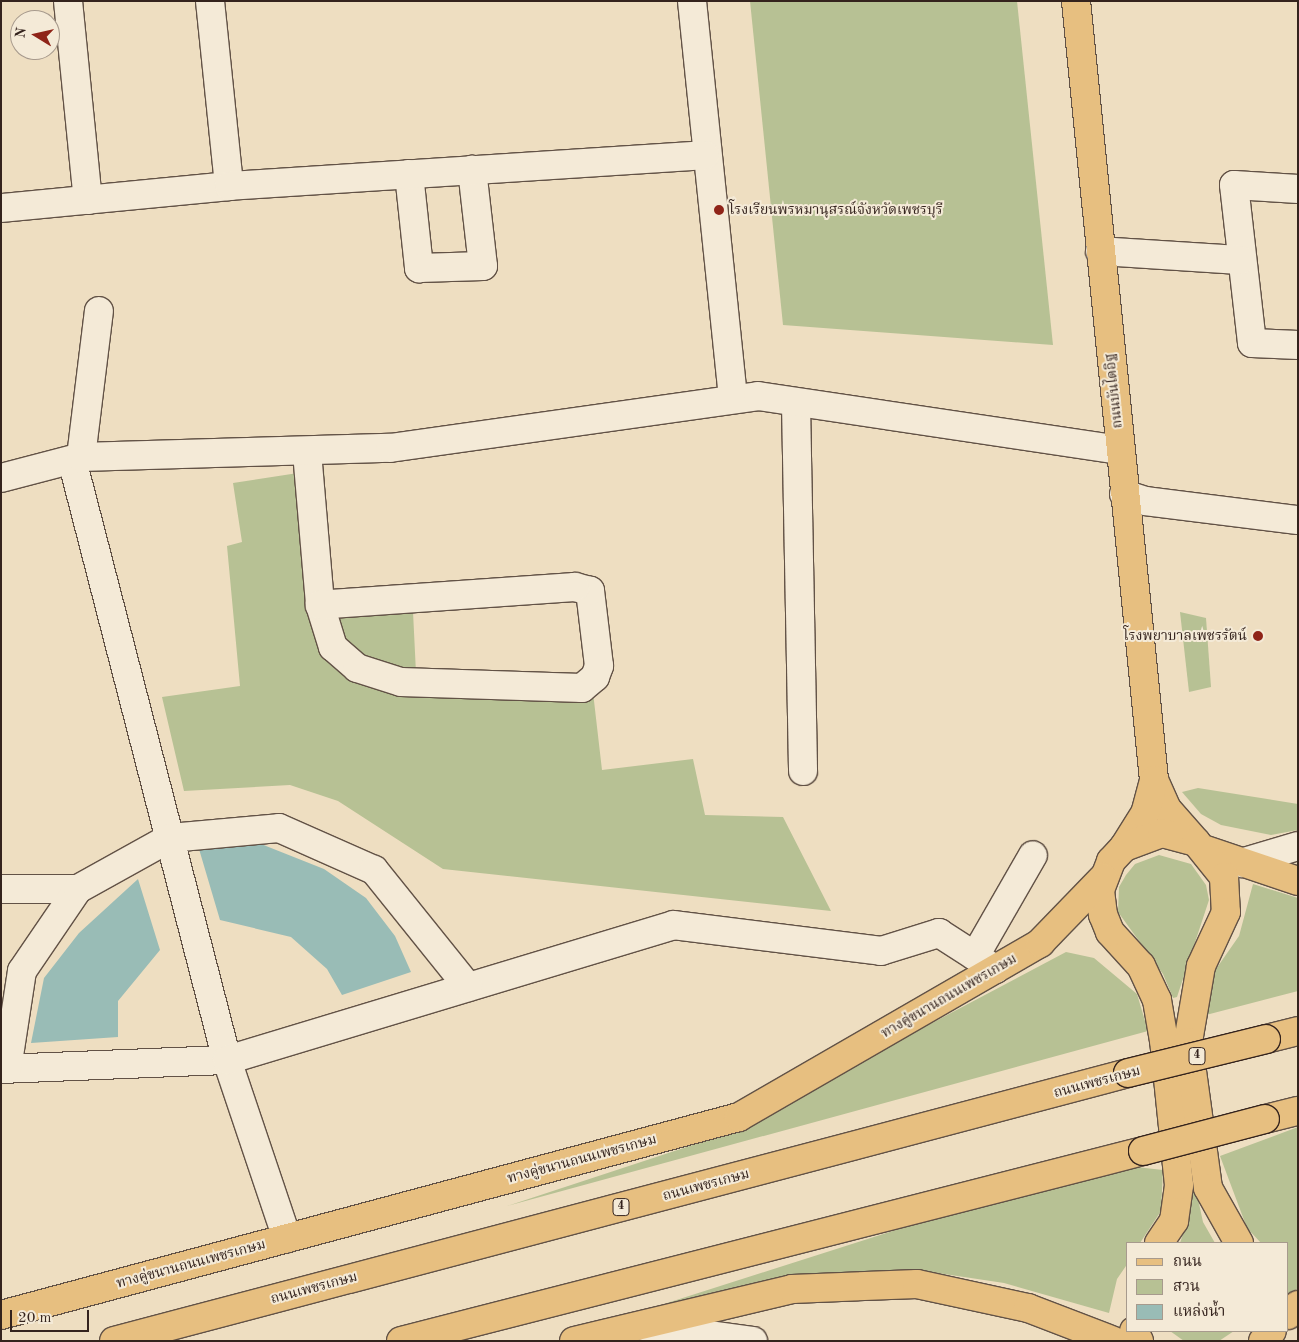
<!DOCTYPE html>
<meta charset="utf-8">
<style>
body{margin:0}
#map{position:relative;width:1299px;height:1342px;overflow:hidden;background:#eedec1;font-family:"Old Standard TT","Noto Serif Thai",serif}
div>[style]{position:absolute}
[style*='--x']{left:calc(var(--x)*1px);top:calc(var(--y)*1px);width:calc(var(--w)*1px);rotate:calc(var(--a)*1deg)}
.green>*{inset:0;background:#b7c194}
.water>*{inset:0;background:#99bcb6}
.roads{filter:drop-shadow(1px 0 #625246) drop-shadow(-1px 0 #625246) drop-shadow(0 1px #625246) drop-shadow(0 -1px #625246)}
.minor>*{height:28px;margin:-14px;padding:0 14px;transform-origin:14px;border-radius:14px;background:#f4ead7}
.major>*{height:28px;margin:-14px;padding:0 14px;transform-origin:14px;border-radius:14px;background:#e7bf80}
.highway>*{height:28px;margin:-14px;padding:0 14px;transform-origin:14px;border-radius:14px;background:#e7bf80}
.bridges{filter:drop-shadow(1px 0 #34231d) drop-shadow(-1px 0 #34231d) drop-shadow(0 1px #34231d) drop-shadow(0 -1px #34231d)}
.highway-bridge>*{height:28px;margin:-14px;padding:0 14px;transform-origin:14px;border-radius:14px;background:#e7bf80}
.dots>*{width:14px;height:14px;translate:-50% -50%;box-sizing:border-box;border:2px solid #f4ead7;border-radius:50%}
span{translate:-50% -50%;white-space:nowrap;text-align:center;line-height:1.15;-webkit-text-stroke:4px #f4ead7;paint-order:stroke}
.shield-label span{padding:1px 4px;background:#f4ead7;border:1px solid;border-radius:4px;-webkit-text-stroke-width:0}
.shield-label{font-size:12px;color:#34231d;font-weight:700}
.poi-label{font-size:14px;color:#34231d}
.left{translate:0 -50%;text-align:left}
.right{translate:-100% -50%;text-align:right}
.street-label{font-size:14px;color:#34231d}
.frame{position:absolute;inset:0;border:2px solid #34231d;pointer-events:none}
.legend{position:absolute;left:1126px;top:1242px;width:162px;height:90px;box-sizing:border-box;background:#f4ead7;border:1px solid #a79a8d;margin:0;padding:6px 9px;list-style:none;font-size:15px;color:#34231d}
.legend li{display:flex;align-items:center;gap:10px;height:25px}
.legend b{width:25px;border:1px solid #a79a8d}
.north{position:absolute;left:10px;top:10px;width:50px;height:50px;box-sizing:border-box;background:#f4ead7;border:1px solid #a79a8d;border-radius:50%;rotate:279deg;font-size:14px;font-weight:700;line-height:20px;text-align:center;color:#34231d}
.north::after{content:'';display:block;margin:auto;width:18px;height:22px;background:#8f2418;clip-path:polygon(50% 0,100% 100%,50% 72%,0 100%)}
.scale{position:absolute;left:10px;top:1310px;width:79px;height:22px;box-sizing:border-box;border:2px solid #34231d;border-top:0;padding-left:6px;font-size:15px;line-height:18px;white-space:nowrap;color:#34231d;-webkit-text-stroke:4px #f4ead7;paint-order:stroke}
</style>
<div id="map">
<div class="green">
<div style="clip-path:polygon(750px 1px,1017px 1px,1053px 345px,783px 325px)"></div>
<div style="clip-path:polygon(324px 469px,332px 596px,412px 591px,416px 673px,591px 675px,602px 770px,693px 759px,705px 815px,783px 817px,831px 911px,443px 869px,338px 801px,290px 785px,184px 791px,162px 697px,240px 686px,227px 546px,242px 542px,233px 483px)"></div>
<div style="clip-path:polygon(1180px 612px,1206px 618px,1211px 687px,1189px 692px)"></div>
<div style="clip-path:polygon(1198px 788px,1298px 804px,1298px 830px,1271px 835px,1221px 825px,1201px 814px,1182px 792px)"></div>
<div style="clip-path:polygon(1159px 855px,1191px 864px,1206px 885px,1209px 900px,1177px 997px,1173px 998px,1163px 974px,1118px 912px,1119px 887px,1126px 875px,1135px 864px)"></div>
<div style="clip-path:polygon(1253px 884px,1298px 898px,1298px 991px,1206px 1015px,1204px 998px,1216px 969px,1239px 936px)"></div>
<div style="clip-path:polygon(1066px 952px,1094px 958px,1137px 994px,1148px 1031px,507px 1206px,717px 1137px)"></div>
<div style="clip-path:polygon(1298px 1127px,1298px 1288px,1288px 1295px,1288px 1243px,1261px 1243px,1247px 1228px,1220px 1156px)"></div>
<div style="clip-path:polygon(1136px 1167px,1163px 1170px,1161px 1211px,1140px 1243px,1128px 1243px,1128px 1263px,1117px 1279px,1109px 1313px,1004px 1283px,911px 1269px,787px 1276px,642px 1311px,946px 1214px)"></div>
<div style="clip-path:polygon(1193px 1176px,1203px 1222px,1215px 1243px,1180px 1243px,1187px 1222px)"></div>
<div style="clip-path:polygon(1170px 1331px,1234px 1331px,1219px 1341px,1184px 1341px)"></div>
</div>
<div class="water">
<div style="clip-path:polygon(261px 844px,324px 869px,366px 898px,395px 936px,411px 972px,342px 995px,327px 969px,291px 937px,220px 920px,199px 849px)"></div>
<div style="clip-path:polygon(138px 879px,160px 950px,118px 1001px,118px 1037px,31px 1043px,44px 978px,79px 933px)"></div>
</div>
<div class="roads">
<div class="minor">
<div style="--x:68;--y:1;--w:200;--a:84.3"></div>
<div style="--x:210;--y:1;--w:186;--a:84.1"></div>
<div style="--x:692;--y:1;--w:400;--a:84.1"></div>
<div style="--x:409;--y:174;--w:95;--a:83.9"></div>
<div style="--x:419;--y:268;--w:64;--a:-1.8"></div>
<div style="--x:483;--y:266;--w:97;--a:-96.5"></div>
<div style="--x:1298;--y:189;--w:64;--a:-176.4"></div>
<div style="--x:1234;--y:185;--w:159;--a:83.5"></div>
<div style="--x:1252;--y:343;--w:46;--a:2.5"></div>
<div style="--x:1;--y:208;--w:229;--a:-5.5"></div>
<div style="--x:229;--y:186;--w:477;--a:-3.7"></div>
<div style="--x:1100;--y:251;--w:141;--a:3.7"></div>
<div style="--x:796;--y:404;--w:367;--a:88.9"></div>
<div style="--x:307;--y:452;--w:154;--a:85.1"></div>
<div style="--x:320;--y:605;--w:44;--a:72.8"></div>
<div style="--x:333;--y:647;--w:32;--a:41"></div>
<div style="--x:357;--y:668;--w:46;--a:17.7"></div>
<div style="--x:401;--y:682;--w:181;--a:1.9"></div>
<div style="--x:582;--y:688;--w:17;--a:-40"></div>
<div style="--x:595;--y:677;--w:12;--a:-70"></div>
<div style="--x:599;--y:666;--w:76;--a:-96.8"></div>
<div style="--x:590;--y:591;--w:16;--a:-165"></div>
<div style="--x:575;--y:587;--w:256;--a:176"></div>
<div style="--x:81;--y:457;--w:147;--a:-83"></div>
<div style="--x:72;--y:460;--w:620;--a:75.52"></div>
<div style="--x:227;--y:1060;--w:188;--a:71.4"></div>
<div style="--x:1;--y:478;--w:83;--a:-14.7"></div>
<div style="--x:81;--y:457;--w:309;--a:-1.7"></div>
<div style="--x:390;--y:448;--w:372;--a:-8"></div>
<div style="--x:758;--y:396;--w:365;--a:8.5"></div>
<div style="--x:1124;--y:494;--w:22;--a:18"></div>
<div style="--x:1145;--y:501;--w:154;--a:7.1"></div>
<div style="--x:1241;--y:863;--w:59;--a:-16.6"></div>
<div style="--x:1;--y:889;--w:77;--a:0"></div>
<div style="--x:975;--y:956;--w:116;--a:-60.1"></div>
<div style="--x:1;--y:1069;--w:226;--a:-2.3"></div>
<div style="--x:227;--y:1060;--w:466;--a:-16.8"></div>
<div style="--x:673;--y:925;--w:210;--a:7.1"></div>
<div style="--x:881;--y:951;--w:61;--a:-17.2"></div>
<div style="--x:939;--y:933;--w:67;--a:32.7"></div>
<div style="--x:7;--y:1069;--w:99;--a:-81.3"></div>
<div style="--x:22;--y:971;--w:99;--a:-55.7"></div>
<div style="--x:78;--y:889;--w:105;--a:-29"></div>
<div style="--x:170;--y:838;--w:109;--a:-5.2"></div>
<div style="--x:279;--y:828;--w:104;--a:23.9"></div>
<div style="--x:374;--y:870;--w:150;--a:51.2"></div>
<div style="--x:643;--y:1326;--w:111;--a:7.8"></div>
</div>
<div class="major">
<div style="--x:1076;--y:1;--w:783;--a:84.28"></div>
<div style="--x:1154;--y:780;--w:32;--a:66"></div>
<div style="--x:1167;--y:809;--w:44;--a:48.7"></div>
<div style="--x:1124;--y:847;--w:39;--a:-58"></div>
<div style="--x:1145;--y:814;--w:35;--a:-75"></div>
<div style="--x:1206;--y:850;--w:97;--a:18.6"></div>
<div style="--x:1159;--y:1243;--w:27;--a:-56"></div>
<div style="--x:1174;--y:1221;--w:36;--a:-82"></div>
<div style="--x:1179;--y:1185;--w:145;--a:-95.9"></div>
<div style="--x:1164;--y:1041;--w:42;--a:-99.7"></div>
<div style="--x:1157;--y:1000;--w:38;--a:-115"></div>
<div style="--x:1141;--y:966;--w:46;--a:-132.4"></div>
<div style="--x:1110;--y:932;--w:18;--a:-112"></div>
<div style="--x:1103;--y:915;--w:25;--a:-97"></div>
<div style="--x:1100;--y:890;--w:31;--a:-69"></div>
<div style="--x:1111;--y:861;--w:19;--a:-47"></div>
<div style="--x:1124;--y:847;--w:40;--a:-20.2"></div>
<div style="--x:1162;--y:833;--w:35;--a:15"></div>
<div style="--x:1196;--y:842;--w:45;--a:51.3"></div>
<div style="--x:1224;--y:877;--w:35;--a:87"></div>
<div style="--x:1226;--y:912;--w:60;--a:114.8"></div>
<div style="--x:1201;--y:966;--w:77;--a:99.7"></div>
<div style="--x:1188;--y:1042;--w:147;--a:82.2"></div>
<div style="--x:1208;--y:1188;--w:63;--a:60.6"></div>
<div style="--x:1;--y:1315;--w:764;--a:-15.02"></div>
<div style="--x:739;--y:1117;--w:348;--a:-30"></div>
<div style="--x:1040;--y:943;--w:91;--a:-45.9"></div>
<div style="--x:1288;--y:1315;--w:14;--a:-45"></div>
<div style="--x:1134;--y:1331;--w:11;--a:63"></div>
<div style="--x:574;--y:1341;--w:224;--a:-13.4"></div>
<div style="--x:792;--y:1289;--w:125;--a:-2.3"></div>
<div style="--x:917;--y:1284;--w:114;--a:12.2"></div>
<div style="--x:1028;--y:1308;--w:92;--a:21"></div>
<div style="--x:1263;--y:1341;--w:13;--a:-48"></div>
</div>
<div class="highway">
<div style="--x:1266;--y:1039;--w:33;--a:-14"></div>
<div style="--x:1265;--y:1119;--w:34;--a:-14"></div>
<div style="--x:114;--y:1341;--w:1049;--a:-14.8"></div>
<div style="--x:401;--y:1341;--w:766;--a:-14.36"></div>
</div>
</div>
<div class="bridges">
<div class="highway-bridge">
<div style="--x:1128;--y:1073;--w:142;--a:-13.8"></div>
<div style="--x:1143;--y:1151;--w:126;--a:-14.7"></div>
</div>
</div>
<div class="dots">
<div style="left:719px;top:210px;background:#8f2418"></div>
<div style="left:1258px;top:636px;background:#8f2418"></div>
</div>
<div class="shield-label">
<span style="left:1197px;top:1056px">4</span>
<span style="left:621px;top:1207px">4</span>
</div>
<div class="poi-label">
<span class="left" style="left:729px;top:210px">โรงเรียนพรหมานุสรณ์จังหวัดเพชรบุรี</span>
<span class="right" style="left:1247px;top:636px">โรงพยาบาลเพชรรัตน์</span>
</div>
<div class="street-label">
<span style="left:1114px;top:391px;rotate:-96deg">ถนนบันไดอิฐ</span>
<span style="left:949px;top:996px;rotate:-30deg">ทางคู่ขนานถนนเพชรเกษม</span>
<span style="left:1097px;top:1082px;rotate:-15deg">ถนนเพชรเกษม</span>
<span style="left:582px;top:1159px;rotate:-15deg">ทางคู่ขนานถนนเพชรเกษม</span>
<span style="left:706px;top:1185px;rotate:-15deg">ถนนเพชรเกษม</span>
<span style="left:191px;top:1264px;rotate:-15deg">ทางคู่ขนานถนนเพชรเกษม</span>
<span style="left:314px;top:1288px;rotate:-15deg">ถนนเพชรเกษม</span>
</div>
<div class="frame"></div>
<ul class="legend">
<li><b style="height:6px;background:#e7bf80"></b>ถนน</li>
<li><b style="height:14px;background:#b7c194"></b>สวน</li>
<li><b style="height:14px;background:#99bcb6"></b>แหล่งน้ำ</li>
</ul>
<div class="north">N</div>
<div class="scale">20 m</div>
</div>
